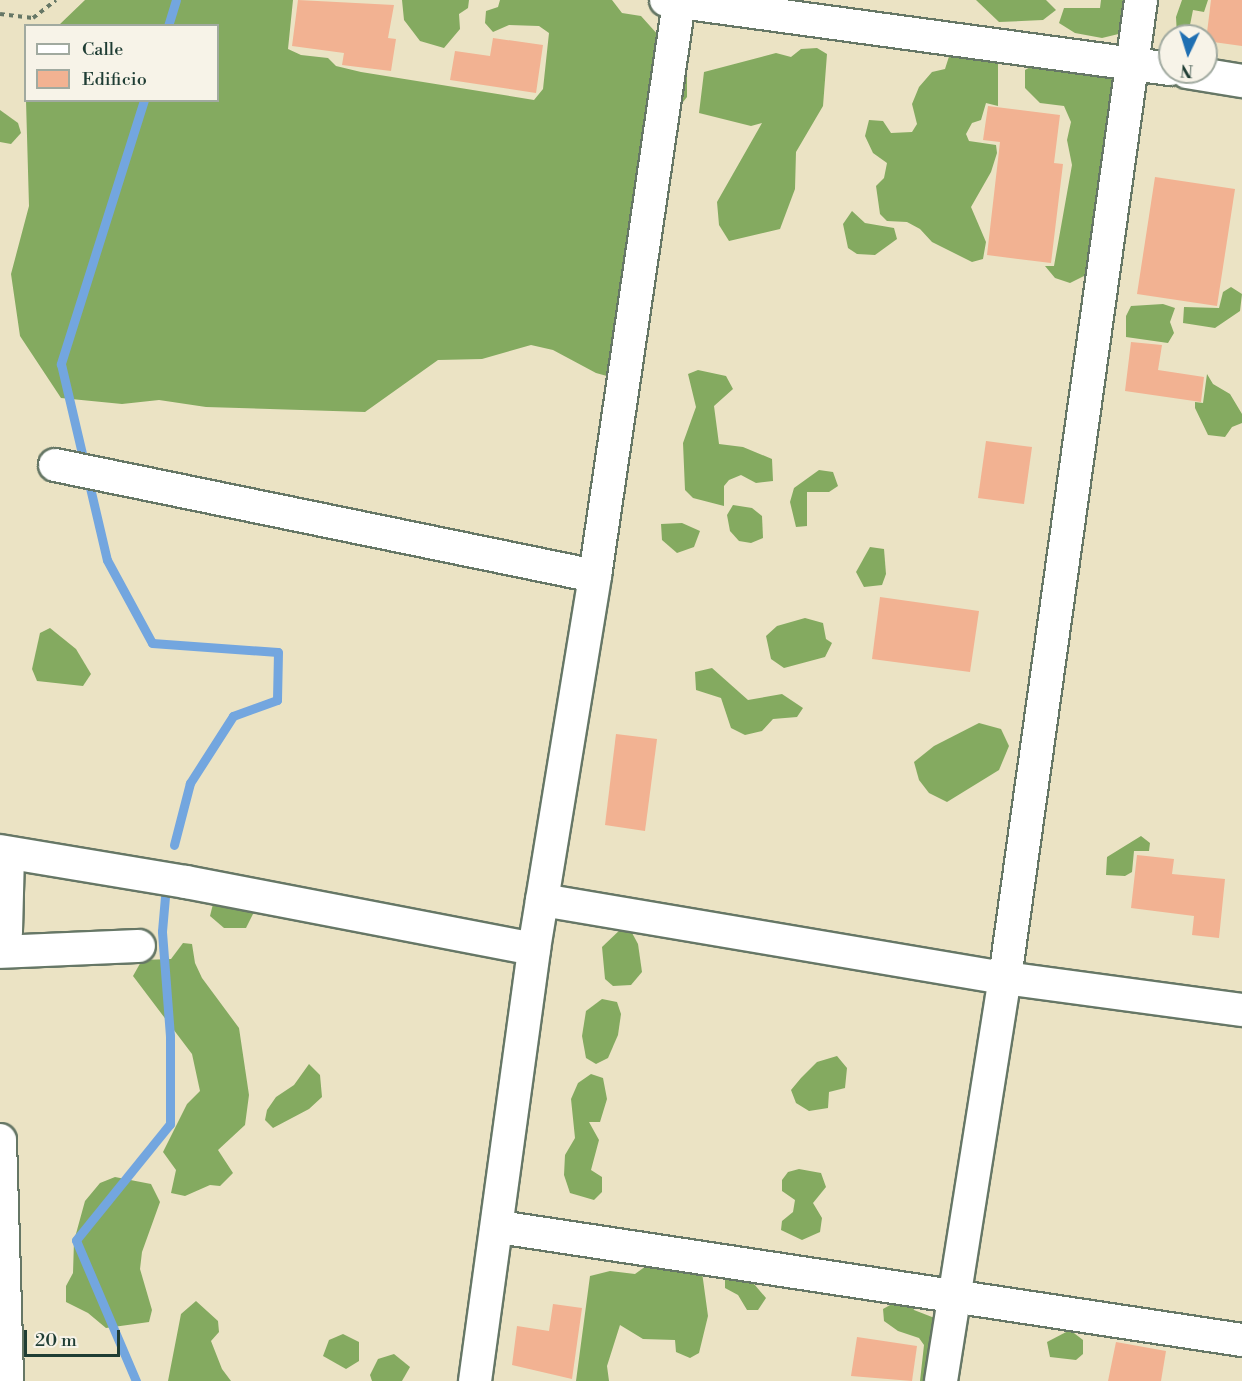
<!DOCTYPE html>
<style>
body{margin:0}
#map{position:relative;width:1242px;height:1381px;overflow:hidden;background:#ebe3c4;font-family:"Libre Bodoni",serif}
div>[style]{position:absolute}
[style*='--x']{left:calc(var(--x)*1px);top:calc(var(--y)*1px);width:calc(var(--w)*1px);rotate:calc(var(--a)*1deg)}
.forest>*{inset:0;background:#84aa60}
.stream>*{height:9px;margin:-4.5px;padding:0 4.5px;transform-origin:4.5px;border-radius:4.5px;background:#73a6df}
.building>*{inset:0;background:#f2b292}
.path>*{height:4px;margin-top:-2px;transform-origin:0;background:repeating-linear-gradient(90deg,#676 0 4.5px,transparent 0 9px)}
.roads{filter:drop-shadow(2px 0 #676) drop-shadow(-2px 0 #676) drop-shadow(0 2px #676) drop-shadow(0 -2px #676)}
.street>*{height:32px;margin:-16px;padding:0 16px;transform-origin:16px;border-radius:16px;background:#fff}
span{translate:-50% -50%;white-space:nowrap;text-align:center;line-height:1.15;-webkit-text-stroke:4.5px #f7f3e8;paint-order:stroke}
.legend{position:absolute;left:24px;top:24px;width:195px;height:78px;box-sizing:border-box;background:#f7f3e8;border:2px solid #a1aaa0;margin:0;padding:8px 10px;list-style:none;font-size:18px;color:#1f3d34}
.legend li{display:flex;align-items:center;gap:12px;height:30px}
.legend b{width:30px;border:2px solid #a1aaa0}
.north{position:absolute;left:1158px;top:24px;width:60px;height:60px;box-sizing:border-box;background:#f7f3e8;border:2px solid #a1aaa0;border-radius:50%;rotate:184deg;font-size:16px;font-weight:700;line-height:24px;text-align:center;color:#1f3d34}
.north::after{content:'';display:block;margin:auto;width:21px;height:27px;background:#1f6fb2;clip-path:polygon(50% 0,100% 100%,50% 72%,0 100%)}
.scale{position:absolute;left:24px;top:1330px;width:96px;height:27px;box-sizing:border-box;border:3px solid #1f3d34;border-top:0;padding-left:8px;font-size:18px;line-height:21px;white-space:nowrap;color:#1f3d34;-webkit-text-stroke:4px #f7f3e8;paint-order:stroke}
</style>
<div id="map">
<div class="forest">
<div style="clip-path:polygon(85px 0,293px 0,288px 49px,301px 55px,328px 58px,336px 66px,361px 72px,534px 100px,543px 89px,549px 33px,539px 26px,509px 25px,493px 32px,485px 23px,486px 11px,498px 7px,500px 0,612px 0,622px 13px,641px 16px,659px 36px,675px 69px,687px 72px,687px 97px,667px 122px,674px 150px,636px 384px,596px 373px,553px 350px,531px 345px,482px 359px,438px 360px,365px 412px,206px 407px,159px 400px,122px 404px,61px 398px,20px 336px,11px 274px,29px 206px,26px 101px,218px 100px,218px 26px,59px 25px)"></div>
<div style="clip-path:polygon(402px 0,469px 0,468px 8px,459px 14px,460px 29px,444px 48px,420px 41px,404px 20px)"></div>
<div style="clip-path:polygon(976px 0,1046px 0,1056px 10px,1043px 20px,999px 22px)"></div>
<div style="clip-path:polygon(1101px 0,1159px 0,1139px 29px,1102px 38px,1075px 33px,1059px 23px,1064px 8px,1100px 8px)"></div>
<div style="clip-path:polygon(1182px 0,1208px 0,1204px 12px,1193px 10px,1190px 25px,1195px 36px,1177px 36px,1176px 17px)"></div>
<div style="clip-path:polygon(953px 44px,998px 52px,998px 106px,986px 103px,981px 120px,972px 123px,966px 134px,969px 141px,996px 145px,997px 153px,991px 172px,971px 207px,986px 242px,983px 259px,972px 262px,932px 242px,920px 229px,907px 222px,887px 221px,880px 214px,876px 186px,884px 178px,887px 163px,873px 153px,865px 136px,869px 120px,883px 121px,891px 133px,912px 132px,917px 124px,912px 104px,919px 87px,932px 72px,945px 69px)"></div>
<div style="clip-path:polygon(817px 48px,827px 54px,823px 106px,796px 152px,795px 189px,780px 229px,729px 241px,719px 225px,717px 202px,762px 123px,751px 126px,699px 113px,704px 72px,776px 53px,791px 57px,801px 49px)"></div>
<div style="clip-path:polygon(1041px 61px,1108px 62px,1115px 80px,1090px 273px,1070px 283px,1055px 278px,1045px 266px,1054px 266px,1072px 165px,1067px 140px,1071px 122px,1064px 106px,1040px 103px,1025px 88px,1025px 70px)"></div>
<div style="clip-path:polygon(0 110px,18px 123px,21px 133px,11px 144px,0 142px)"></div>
<div style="clip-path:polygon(852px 211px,865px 223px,894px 228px,897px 239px,875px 255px,857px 254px,848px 248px,843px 224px)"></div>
<div style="clip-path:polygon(1231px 287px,1242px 294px,1240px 311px,1215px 328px,1183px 323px,1184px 307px,1219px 308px,1223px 292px)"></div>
<div style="clip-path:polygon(1163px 304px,1175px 308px,1170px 322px,1174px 333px,1168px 343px,1126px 337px,1126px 316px,1131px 306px)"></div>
<div style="clip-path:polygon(698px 370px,726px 376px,733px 389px,714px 406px,719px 444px,743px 447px,772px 459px,773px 481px,756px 483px,741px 475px,729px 480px,724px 486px,724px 506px,693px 498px,685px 490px,683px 443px,696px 407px,688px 374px)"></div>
<div style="clip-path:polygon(1207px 374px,1213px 384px,1230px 394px,1242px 414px,1242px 423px,1232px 427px,1225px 437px,1208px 435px,1195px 408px,1195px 402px,1203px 403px)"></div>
<div style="clip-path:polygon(819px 470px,833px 472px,838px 486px,829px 492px,807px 492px,807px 526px,796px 527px,790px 502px,794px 488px)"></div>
<div style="clip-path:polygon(733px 505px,752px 508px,762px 516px,763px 538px,751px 543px,739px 541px,730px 531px,727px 515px)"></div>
<div style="clip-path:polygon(682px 523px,700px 531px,694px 547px,677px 553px,662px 540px,661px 524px)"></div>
<div style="clip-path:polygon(870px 547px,884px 549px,886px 574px,882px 585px,864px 587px,856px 572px)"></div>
<div style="clip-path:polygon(805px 618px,823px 623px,826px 639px,832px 643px,825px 657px,784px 668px,771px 659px,766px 636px,777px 626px)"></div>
<div style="clip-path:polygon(50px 628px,76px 649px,91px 674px,83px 686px,37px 681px,32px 669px,40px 633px)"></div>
<div style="clip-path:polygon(712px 668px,748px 700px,782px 694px,803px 708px,797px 717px,773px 719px,762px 731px,745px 735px,731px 728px,721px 698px,696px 690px,695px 672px)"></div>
<div style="clip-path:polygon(979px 723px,1001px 729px,1009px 746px,999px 770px,947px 802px,929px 793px,919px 780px,914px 762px,934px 746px)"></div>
<div style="clip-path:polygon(1141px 836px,1150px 843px,1149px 851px,1134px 851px,1132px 872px,1125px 876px,1106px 875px,1107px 857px)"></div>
<div style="clip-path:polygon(235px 895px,254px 912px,246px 928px,224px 928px,210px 916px,214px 900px)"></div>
<div style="clip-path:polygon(623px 927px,631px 931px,638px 944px,642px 972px,631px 985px,613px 986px,605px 979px,602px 947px)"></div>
<div style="clip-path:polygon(183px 943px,192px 944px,195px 963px,202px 978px,239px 1028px,249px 1095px,245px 1125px,218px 1150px,233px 1173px,220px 1186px,210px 1185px,185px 1196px,171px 1193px,176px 1170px,163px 1152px,187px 1104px,200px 1091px,192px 1054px,133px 976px,142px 960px,171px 959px)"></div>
<div style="clip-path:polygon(602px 999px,617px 1002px,621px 1014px,618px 1035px,608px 1058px,596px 1064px,586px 1058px,582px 1036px,586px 1011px)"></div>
<div style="clip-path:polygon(837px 1056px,847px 1068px,845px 1088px,829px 1092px,828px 1108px,809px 1111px,796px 1103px,791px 1090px,801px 1078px,817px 1062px)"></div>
<div style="clip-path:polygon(309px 1064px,320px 1075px,322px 1097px,309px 1109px,273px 1128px,265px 1120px,267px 1110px,276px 1097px,294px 1085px)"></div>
<div style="clip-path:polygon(591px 1074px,603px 1078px,607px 1099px,600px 1122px,589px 1122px,599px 1140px,591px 1170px,602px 1177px,602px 1192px,594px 1200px,570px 1193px,564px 1175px,565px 1155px,575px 1138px,571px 1099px,578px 1083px)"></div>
<div style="clip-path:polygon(799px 1169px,821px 1173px,826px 1187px,813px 1203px,822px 1218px,820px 1232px,802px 1240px,781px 1230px,782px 1221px,793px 1212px,795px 1200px,782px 1191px,782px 1180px,788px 1172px)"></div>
<div style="clip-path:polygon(115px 1177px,151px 1184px,160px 1202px,142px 1252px,140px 1269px,152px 1310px,149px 1322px,106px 1328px,88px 1313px,66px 1302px,66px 1286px,73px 1273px,74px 1241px,85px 1201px,100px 1183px)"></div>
<div style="clip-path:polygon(669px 1264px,702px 1272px,708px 1316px,699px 1353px,690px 1358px,676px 1352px,675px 1340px,643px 1339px,620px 1325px,607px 1366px,609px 1381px,576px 1381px,590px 1276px,610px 1271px,635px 1274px,646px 1266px)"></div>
<div style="clip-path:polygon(725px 1271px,746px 1276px,754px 1284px,766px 1298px,758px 1310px,747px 1310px,738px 1295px,725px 1288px)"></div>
<div style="clip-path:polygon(899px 1300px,909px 1300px,914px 1310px,932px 1317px,952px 1319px,947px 1381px,920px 1381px,924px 1345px,919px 1338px,898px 1331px,884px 1321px,883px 1309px)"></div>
<div style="clip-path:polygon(196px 1301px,218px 1321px,219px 1332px,211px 1341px,222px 1369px,231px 1381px,168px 1381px,181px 1314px)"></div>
<div style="clip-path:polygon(1070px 1330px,1083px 1340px,1083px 1354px,1076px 1360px,1050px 1357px,1047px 1342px)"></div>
<div style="clip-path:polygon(343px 1334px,359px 1342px,359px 1361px,346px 1369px,323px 1356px,329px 1340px)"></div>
<div style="clip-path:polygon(394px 1354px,410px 1367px,402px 1381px,372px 1381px,370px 1375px,378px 1359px)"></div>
</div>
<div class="stream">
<div style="--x:168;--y:26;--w:27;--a:-73"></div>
<div style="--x:144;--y:100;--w:277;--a:107.5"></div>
<div style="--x:61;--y:364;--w:201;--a:76.8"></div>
<div style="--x:107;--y:560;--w:94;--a:61.5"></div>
<div style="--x:152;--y:643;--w:126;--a:4.1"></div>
<div style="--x:278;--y:652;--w:48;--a:91.2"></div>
<div style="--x:277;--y:700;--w:47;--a:160"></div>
<div style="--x:233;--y:716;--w:80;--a:122.7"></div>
<div style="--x:190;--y:783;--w:64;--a:104.5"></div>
<div style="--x:136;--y:1381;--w:153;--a:-113.1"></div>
<div style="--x:76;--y:1240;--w:149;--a:-51"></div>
<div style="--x:170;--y:1124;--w:88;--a:-90"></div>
<div style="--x:170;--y:1036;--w:105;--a:-94.4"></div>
<div style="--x:162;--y:931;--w:34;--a:-85"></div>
</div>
<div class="building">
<div style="clip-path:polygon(298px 0,394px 5px,388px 38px,396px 39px,391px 71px,342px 65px,344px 53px,292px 46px)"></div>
<div style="clip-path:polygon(1211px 0,1242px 0,1242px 46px,1206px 41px)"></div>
<div style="clip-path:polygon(493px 38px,543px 45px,536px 93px,450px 80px,455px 51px,490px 56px)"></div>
<div style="clip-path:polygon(988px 106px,1060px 115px,1054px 163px,1063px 164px,1051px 263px,987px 255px,1000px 142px,983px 140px)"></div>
<div style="clip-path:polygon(1155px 177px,1235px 189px,1217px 306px,1137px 294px)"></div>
<div style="clip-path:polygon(1131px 342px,1162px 345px,1158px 370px,1204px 377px,1201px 402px,1125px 391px)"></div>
<div style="clip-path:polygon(986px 441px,1032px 447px,1024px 504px,978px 498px)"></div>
<div style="clip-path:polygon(880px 597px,979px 611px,970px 672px,872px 659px)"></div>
<div style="clip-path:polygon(616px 734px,657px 739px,645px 831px,605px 825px)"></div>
<div style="clip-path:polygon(1137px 855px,1174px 859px,1172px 874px,1225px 879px,1219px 938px,1192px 935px,1194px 916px,1131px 908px)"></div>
<div style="clip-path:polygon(553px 1304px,582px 1308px,572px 1379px,512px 1365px,517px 1326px,549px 1331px)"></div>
<div style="clip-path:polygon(857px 1337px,917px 1346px,912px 1381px,851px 1376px)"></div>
<div style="clip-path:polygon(1116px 1342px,1166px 1351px,1161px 1381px,1108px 1381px)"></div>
</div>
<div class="path">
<div style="--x:0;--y:14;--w:33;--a:7"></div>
<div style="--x:33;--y:18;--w:29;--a:-38"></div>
</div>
<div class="roads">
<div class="street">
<div style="--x:666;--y:0;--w:509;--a:7.8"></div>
<div style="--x:1187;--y:72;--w:56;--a:9.3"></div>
<div style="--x:55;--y:465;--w:551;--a:11.62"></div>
<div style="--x:0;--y:851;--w:189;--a:9.5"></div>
<div style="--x:186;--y:882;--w:354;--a:10.9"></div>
<div style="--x:542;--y:900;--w:470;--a:9.6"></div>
<div style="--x:1005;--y:978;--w:239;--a:7.7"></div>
<div style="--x:0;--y:938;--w:9;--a:-49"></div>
<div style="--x:6;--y:931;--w:78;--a:-88.5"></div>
<div style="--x:0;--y:952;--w:139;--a:-2.5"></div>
<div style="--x:0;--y:1140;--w:241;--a:88.3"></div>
<div style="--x:499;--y:1227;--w:752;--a:8.65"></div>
<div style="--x:475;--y:1381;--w:436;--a:-82.2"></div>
<div style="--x:534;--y:949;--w:378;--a:-80.7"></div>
<div style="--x:595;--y:576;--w:580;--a:-81.67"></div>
<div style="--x:941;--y:1381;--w:408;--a:-81"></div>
<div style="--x:1005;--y:978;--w:987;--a:-82.08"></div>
</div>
</div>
<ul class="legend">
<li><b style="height:8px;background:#fff"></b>Calle</li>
<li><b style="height:16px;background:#f2b292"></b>Edificio</li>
</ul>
<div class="north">N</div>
<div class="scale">20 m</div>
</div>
